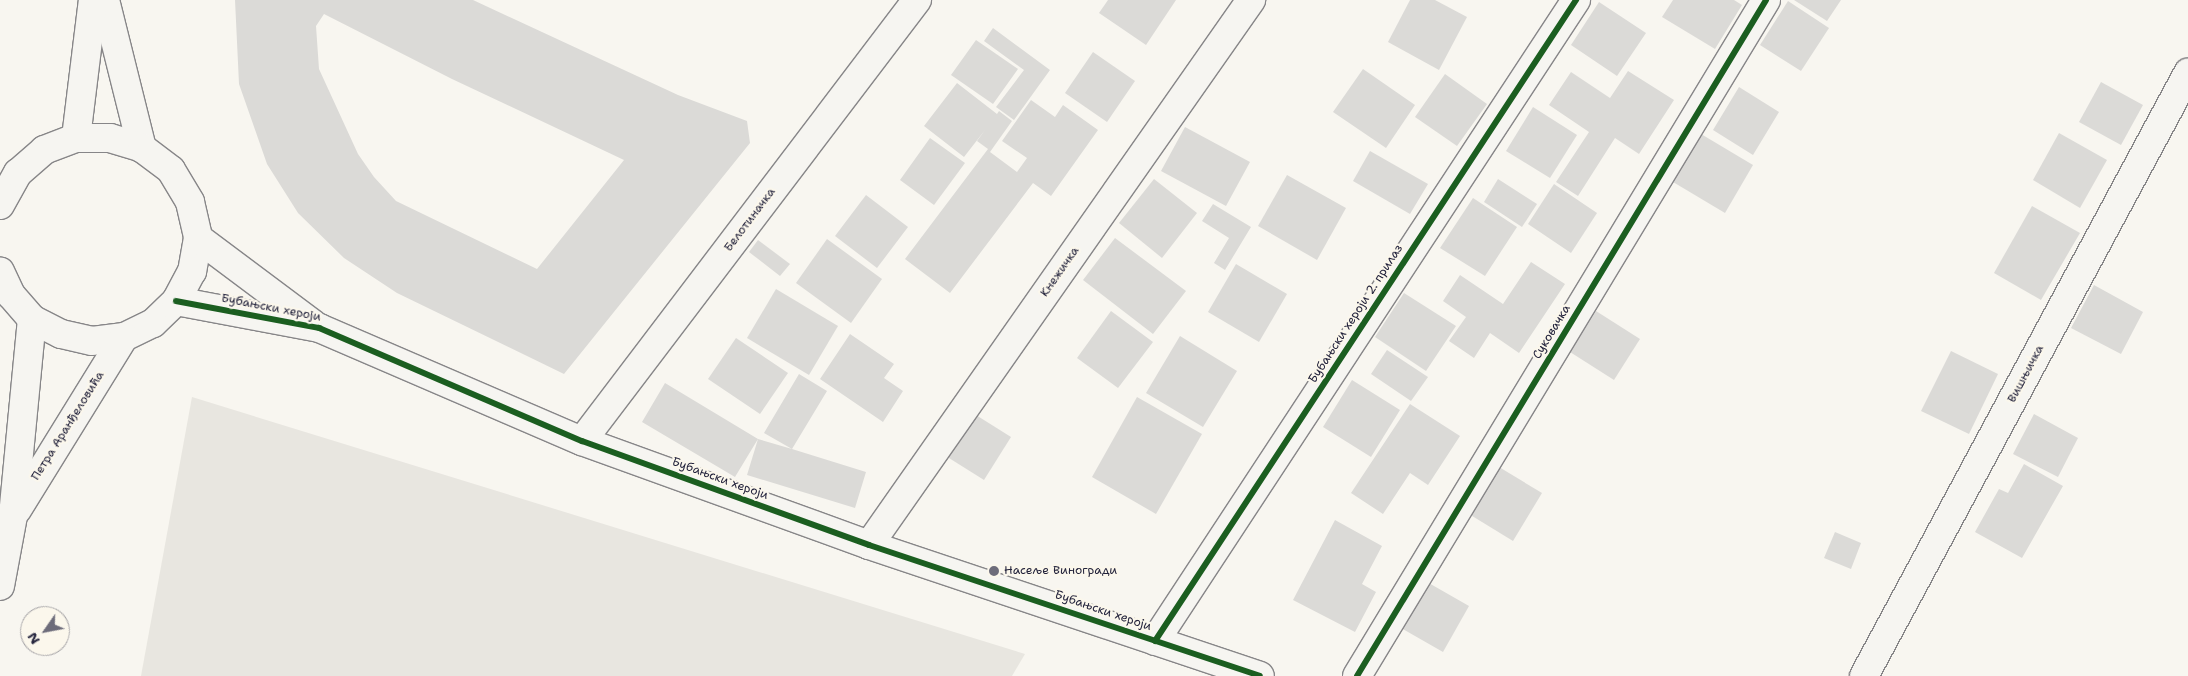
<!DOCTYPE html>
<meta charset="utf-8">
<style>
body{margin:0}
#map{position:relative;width:2188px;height:676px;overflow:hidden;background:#f8f6f0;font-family:"Shantell Sans",sans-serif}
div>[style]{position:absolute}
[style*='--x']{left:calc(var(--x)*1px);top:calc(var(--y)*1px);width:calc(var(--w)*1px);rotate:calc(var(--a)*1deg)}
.green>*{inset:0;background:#e8e6e0}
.building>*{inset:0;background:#dbdad7}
.roads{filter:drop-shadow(1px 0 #878688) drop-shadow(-1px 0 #878688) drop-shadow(0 1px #878688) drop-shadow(0 -1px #878688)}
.minor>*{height:28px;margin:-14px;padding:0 14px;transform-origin:14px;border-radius:14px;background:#f6f5f1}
.cycleway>*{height:6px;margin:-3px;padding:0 3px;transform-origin:3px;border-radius:3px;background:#1b5e20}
.dots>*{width:14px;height:14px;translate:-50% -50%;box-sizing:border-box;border:2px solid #fbf7ec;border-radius:50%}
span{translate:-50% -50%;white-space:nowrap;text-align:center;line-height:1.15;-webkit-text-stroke:4.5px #fbf7ec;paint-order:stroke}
.street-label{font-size:12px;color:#22223b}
.poi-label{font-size:12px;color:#22223b}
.left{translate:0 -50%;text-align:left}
.north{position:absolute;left:20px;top:606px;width:50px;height:50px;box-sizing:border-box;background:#fbf7ec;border:1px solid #a4a2a5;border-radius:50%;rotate:237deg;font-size:14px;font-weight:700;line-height:20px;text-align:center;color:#22223b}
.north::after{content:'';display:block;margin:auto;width:18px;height:22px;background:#6d6c7a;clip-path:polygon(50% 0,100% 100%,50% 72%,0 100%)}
</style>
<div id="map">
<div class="green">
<div style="clip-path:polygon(192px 397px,1025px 654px,1012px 676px,141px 676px)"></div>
</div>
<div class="building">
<div style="clip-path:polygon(evenodd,235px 0,473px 0,678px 95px,747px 121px,750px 143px,564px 374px,397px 293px,344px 258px,298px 213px,267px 164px,239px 84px,235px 0,324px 14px,452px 79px,624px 160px,537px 269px,396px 201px,374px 177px,358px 154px,319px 69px,316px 26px,324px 14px)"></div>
<div style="clip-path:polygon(1108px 0,1176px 0,1146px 45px,1099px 13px)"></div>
<div style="clip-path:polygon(1410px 0,1435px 0,1467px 17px,1439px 70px,1388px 42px)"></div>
<div style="clip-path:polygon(1673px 0,1734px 0,1742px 5px,1715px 49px,1662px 17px)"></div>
<div style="clip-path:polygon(1794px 0,1841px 0,1827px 21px)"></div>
<div style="clip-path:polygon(1788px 1px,1829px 28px,1801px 71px,1760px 45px)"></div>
<div style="clip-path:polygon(1599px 2px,1646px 33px,1617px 76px,1571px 45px)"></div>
<div style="clip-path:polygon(993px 28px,1050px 70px,1014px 120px,996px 107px,1024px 70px,984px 41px)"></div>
<div style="clip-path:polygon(976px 40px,1018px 69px,993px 104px,951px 75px)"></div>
<div style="clip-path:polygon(1093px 52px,1135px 81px,1107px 122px,1065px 93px)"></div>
<div style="clip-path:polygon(1363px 69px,1415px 105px,1386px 148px,1333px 112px)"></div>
<div style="clip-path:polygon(1628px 71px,1674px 100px,1639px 154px,1615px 138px,1578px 196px,1556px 182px,1589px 132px,1549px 105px,1571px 72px,1610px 98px)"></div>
<div style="clip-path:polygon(1445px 74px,1487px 104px,1457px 146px,1415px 117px)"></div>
<div style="clip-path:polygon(2101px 82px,2143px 105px,2121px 145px,2079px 122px)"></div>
<div style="clip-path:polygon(957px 83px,997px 114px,999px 111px,1012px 121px,990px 152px,1017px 172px,1027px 158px,1002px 141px,1031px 100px,1055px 117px,1063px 105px,1098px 130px,1051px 196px,1033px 183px,950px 293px,905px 259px,988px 149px,977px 141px,985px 130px,964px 157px,924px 126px)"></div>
<div style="clip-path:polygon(1739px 87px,1779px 112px,1753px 155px,1713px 130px)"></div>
<div style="clip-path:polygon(1533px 107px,1577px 135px,1550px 178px,1506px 151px)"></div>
<div style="clip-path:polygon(1185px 127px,1250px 162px,1226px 206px,1161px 171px)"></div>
<div style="clip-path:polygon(2059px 133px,2107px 160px,2080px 208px,2033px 180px)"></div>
<div style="clip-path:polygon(1701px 134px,1753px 165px,1725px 213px,1673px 182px)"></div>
<div style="clip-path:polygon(930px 138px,965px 163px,934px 205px,900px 180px)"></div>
<div style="clip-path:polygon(1370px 151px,1428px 184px,1410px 214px,1353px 181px)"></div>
<div style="clip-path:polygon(1287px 175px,1346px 208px,1317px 260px,1258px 226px)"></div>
<div style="clip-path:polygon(1154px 179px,1197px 213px,1162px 258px,1119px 223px)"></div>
<div style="clip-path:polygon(1498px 179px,1537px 204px,1522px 227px,1484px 202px)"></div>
<div style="clip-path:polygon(1554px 184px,1597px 213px,1571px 253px,1528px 224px)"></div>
<div style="clip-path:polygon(866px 195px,908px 227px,877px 268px,835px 236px)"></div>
<div style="clip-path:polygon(1473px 198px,1517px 227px,1485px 276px,1440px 248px)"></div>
<div style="clip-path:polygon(1213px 204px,1251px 227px,1225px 270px,1214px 263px,1229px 238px,1202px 221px)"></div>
<div style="clip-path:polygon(2032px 206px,2080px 233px,2041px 300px,1994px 273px)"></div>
<div style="clip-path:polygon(1115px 238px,1186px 291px,1153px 334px,1083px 280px)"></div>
<div style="clip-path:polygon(827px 239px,882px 279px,851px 323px,796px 283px)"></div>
<div style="clip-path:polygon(758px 240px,790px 264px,780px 276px,749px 252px)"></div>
<div style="clip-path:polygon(1531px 262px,1565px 284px,1519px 353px,1490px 333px,1474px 358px,1449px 341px,1466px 317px,1443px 301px,1460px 275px,1503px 304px)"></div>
<div style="clip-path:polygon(1236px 264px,1287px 294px,1259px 342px,1208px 312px)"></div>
<div style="clip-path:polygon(2094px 285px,2143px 312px,2121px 354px,2071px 328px)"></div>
<div style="clip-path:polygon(776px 289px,838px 326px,809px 375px,747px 338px)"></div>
<div style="clip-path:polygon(1404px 293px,1456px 326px,1426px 371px,1375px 337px)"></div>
<div style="clip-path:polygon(1111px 311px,1153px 342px,1118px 388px,1077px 358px)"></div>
<div style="clip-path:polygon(1596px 311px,1640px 339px,1614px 380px,1570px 352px)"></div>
<div style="clip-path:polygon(850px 334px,894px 364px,884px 378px,903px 391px,883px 422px,820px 379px)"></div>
<div style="clip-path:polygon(1180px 336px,1237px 371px,1203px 427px,1146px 393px)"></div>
<div style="clip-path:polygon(736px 338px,788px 373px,760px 414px,708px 379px)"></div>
<div style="clip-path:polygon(1387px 350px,1428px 377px,1411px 401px,1371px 374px)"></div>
<div style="clip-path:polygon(1951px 351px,1998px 374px,1969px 434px,1921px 411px)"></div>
<div style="clip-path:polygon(799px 374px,827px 391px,792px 449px,866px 472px,855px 508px,747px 475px,758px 439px,735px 477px,642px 422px,665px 383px,758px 439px,792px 449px,764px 433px)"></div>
<div style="clip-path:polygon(1352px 380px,1400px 410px,1371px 457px,1323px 427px)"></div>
<div style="clip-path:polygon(1137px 397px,1202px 434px,1156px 514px,1092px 477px)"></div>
<div style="clip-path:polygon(1410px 404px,1460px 436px,1428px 485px,1410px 473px,1383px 514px,1351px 493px)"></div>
<div style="clip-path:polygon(968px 410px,1011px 437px,984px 480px,941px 453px)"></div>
<div style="clip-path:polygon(2034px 414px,2078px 438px,2058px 477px,2013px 454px)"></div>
<div style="clip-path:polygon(1494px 464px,1542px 493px,1513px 541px,1464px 511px)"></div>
<div style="clip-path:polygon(2024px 464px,2063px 486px,2022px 558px,1975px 532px,1999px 489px,2008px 493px)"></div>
<div style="clip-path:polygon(1335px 520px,1382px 546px,1362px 584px,1376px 592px,1355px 632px,1293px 600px)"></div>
<div style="clip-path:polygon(1835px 532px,1861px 543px,1851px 569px,1824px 558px)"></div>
<div style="clip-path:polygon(1427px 582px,1469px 606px,1443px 652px,1401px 628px)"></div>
</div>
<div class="roads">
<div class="minor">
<div style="--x:105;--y:0;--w:153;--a:76"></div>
<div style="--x:76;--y:138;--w:139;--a:-83"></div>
<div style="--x:0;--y:205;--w:37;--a:-61"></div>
<div style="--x:18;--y:173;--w:35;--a:-41"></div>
<div style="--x:44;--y:150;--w:34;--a:-21"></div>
<div style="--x:76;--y:138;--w:34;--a:0"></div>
<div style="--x:110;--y:138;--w:34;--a:17"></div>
<div style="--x:142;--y:148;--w:36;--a:37"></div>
<div style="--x:171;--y:170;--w:37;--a:59"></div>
<div style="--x:190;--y:202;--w:37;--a:77"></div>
<div style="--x:198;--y:238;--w:34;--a:100"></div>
<div style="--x:192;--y:271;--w:34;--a:118"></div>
<div style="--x:176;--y:301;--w:32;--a:136"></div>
<div style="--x:153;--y:323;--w:32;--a:154"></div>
<div style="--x:124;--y:337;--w:32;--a:173"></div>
<div style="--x:92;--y:341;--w:32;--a:-167"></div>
<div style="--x:61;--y:334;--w:33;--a:-153"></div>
<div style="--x:32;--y:319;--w:32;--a:-131"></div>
<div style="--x:11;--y:295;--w:26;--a:-115"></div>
<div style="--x:198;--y:238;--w:144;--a:36.8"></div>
<div style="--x:176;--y:301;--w:146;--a:10.7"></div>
<div style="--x:319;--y:328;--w:286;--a:23.3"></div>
<div style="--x:582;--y:441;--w:305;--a:19.9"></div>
<div style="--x:869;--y:545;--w:412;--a:18.5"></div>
<div style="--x:582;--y:441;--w:554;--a:-52.78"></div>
<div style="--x:17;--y:510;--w:203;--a:-58.3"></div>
<div style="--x:869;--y:545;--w:666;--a:-54.97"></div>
<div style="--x:0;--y:586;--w:71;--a:-79.5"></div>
<div style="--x:13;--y:516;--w:198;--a:-84.5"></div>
<div style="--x:1155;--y:641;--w:767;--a:-56.7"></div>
<div style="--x:1357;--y:676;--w:790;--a:-58.82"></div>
<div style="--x:1864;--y:676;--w:685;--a:-61.75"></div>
</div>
</div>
<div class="cycleway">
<div style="--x:176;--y:301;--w:146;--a:10.7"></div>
<div style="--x:319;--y:328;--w:286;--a:23.3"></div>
<div style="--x:582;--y:441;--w:305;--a:19.9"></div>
<div style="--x:869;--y:545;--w:412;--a:18.5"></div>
<div style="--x:1155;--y:641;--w:767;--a:-56.7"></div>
<div style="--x:1357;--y:676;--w:790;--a:-58.82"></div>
</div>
<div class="dots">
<div style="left:994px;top:571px;background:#6d6c7a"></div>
</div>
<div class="street-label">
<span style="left:750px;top:220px;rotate:-53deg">Белотиначка</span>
<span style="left:1060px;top:272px;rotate:-55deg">Кнежичка</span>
<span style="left:271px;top:308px;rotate:11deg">Бубањски хероји</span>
<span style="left:1356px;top:314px;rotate:-57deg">Бубањски хероји 2. прилаз</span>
<span style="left:1552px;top:332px;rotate:-59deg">Суковачка</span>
<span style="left:2026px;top:374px;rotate:-62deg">Вишњичка</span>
<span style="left:68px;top:426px;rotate:-58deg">Петра Аранђеловића</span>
<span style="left:720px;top:479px;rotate:20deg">Бубањски хероји</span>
<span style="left:1103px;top:611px;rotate:19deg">Бубањски хероји</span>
</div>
<div class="poi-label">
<span class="left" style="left:1004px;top:571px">Насеље Виногради</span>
</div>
<div class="north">N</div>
</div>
